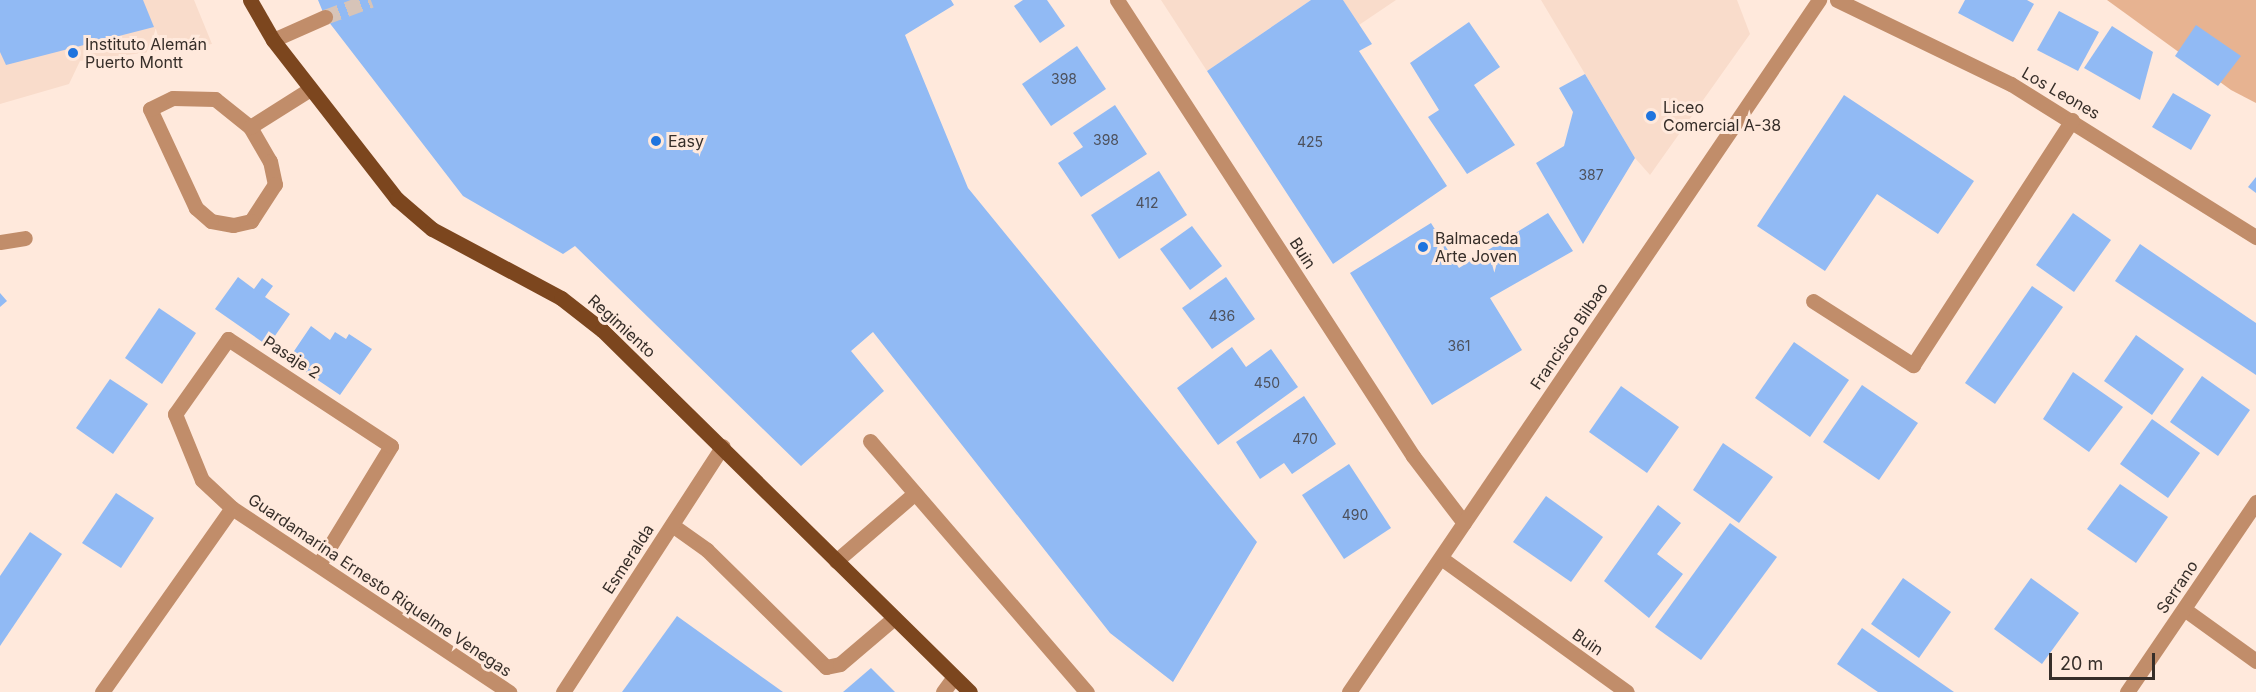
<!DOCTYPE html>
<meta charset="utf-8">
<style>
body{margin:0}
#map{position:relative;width:2256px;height:692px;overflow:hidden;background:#ffe9dc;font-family:Inter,sans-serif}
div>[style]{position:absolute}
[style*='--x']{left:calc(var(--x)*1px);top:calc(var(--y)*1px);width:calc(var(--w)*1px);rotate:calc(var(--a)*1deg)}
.built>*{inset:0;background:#f9dccb}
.green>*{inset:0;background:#e7b391}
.building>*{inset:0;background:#91baf4}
.minor-tunnel>*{height:15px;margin-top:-7.5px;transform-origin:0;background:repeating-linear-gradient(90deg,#d7c4b8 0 15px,transparent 0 23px)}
.minor>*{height:15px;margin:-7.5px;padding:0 7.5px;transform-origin:7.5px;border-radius:7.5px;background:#c18d6a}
.major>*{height:15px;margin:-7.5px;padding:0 7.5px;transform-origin:7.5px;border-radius:7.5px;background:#7c461e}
.dots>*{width:16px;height:16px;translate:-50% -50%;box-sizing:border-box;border:3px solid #ffe9dc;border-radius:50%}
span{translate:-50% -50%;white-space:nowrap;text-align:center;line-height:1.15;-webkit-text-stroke:6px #ffe9dc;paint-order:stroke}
.number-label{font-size:14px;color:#4d515c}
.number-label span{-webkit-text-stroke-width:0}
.poi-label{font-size:16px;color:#362e29}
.left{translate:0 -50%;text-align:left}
.street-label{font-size:16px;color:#362e29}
.scale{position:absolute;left:2049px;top:653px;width:106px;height:27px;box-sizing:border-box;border:3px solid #362e29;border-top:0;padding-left:8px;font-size:18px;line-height:21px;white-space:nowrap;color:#362e29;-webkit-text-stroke:4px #ffe9dc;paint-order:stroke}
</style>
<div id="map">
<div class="built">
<div style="clip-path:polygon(0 0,194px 0,212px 44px,80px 61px,69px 84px,0 104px)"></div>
<div style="clip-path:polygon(1161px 0,1311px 0,1207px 71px)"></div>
<div style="clip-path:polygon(1343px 0,1396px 0,1359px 25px)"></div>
<div style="clip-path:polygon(1541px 0,1737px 0,1750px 34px,1650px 175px,1635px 158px)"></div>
</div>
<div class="green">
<div style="clip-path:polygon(2107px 0,2256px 0,2256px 103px,2231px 90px)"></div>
</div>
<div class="building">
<div style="clip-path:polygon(0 0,143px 0,154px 27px,6px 65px,0 52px)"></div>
<div style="clip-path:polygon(318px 0,951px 0,954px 5px,905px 35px,968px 188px,1257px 542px,1173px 682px,1110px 633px,873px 332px,851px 351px,884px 391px,801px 466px,575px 246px,563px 254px,463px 196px,325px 17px)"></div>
<div style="clip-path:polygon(1023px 0,1047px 0,1065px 26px,1040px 43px,1014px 6px)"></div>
<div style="clip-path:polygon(1311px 0,1343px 0,1372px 44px,1359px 51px,1447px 186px,1333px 264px,1207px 71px)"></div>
<div style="clip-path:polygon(1965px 0,2027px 0,2034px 4px,2013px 42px,1958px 13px)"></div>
<div style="clip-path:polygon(2059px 11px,2099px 32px,2078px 71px,2037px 50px)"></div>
<div style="clip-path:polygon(1469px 22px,1500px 67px,1474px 85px,1515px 145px,1467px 174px,1428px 117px,1439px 110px,1410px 63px)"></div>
<div style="clip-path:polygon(2196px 25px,2241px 56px,2218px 86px,2175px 56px)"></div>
<div style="clip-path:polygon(2112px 26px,2153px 52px,2140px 100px,2084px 68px)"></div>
<div style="clip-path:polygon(1077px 46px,1106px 89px,1051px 126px,1022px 84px)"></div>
<div style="clip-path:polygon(1585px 74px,1635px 158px,1583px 244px,1536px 163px,1564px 146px,1573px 112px,1559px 88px)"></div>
<div style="clip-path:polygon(2173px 93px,2211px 115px,2191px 150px,2152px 127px)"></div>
<div style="clip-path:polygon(1844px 95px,1974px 181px,1938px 234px,1877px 194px,1825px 271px,1757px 226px)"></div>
<div style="clip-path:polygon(1115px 105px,1147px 154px,1081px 197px,1058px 163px,1083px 147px,1073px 133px)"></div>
<div style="clip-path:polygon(1159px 171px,1187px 215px,1119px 259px,1091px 215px)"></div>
<div style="clip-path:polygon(2256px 177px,2256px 193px,2248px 187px)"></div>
<div style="clip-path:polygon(1548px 213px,1573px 251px,1490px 298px,1522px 350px,1432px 405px,1350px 273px,1431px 223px,1459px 268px)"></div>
<div style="clip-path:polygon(2073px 213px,2111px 240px,2074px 292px,2036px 265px)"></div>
<div style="clip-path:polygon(1192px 226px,1222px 266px,1190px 290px,1160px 249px)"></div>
<div style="clip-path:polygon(2140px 244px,2256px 323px,2256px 375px,2115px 281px)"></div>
<div style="clip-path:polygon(238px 277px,254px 289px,262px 278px,273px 286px,265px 297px,290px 314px,268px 346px,215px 309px)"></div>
<div style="clip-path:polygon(1226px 277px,1255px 319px,1212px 349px,1182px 308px)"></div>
<div style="clip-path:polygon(2032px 286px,2063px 307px,1995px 404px,1965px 383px)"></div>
<div style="clip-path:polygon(0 293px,7px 301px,0 307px)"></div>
<div style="clip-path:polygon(159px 308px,196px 333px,162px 384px,125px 358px)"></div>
<div style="clip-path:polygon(311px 326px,330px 340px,335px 332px,346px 339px,349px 334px,372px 349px,340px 395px,288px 360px)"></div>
<div style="clip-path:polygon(2136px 335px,2184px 369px,2152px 415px,2104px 381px)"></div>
<div style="clip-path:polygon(1794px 342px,1849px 380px,1810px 437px,1755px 398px)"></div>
<div style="clip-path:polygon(1232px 347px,1246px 367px,1271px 349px,1298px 387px,1218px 445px,1177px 388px)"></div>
<div style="clip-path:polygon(2073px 372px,2123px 407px,2089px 452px,2043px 419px)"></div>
<div style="clip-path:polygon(2202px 376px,2250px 410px,2218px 456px,2170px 422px)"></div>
<div style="clip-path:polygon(110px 379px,148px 404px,113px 454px,76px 428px)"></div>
<div style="clip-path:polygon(1862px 385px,1918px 423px,1879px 480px,1823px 442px)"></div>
<div style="clip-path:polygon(1621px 386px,1679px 427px,1647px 473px,1589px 432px)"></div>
<div style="clip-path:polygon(1304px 396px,1336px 444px,1292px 474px,1284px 463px,1260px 479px,1236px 442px)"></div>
<div style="clip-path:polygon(2152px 419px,2200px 453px,2168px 498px,2120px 464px)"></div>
<div style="clip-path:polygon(1723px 443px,1773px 477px,1739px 523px,1693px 490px)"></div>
<div style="clip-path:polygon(1349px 464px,1391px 528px,1344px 559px,1302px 495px)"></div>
<div style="clip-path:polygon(2120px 484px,2168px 517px,2136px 563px,2087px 529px)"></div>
<div style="clip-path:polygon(116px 493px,154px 518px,121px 568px,82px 543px)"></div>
<div style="clip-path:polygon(1546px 496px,1603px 537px,1571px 582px,1513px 542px)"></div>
<div style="clip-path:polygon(1658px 505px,1681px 523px,1657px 554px,1683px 574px,1649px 618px,1604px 581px)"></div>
<div style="clip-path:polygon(1730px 523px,1777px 557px,1701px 660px,1655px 627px)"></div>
<div style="clip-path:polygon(30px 532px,62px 554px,0 646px,0 576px)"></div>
<div style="clip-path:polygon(1903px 578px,1951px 612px,1919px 658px,1871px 624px)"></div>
<div style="clip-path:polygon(2031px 578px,2079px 613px,2042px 664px,1994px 629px)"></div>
<div style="clip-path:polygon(677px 616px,783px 692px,622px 692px)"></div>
<div style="clip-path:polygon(1862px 628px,1954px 692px,1878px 692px,1837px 664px)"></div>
<div style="clip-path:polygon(871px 668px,895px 692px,843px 692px)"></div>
</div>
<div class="minor-tunnel">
<div style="--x:325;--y:17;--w:49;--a:-20.3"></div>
</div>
<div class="minor">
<div style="--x:1117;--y:0;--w:544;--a:57.01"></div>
<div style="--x:1413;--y:456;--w:84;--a:52.7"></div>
<div style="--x:1837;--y:0;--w:193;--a:25.8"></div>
<div style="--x:2011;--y:84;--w:289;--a:32"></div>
<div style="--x:273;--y:40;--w:57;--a:-23.9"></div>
<div style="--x:250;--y:127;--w:39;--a:60"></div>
<div style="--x:270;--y:161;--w:24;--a:78"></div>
<div style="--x:275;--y:184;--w:44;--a:123"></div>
<div style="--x:251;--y:221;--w:18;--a:167"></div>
<div style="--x:233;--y:225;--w:22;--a:-170"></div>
<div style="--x:211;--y:221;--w:20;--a:-139"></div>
<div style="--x:196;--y:208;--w:109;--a:-114.9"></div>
<div style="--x:150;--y:109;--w:25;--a:-26"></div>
<div style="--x:173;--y:98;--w:42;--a:1.4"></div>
<div style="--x:215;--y:99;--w:45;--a:38.7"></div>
<div style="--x:250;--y:127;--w:71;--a:-32.3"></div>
<div style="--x:0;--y:242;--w:25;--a:-9"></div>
<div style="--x:1813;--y:301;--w:119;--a:32.6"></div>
<div style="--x:1913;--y:365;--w:292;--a:-57"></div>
<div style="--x:870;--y:441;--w:332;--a:49.2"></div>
<div style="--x:672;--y:525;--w:43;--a:35.5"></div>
<div style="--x:707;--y:550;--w:167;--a:44.5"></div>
<div style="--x:826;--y:667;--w:14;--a:-12"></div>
<div style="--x:840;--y:664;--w:71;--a:-40.4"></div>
<div style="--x:1441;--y:558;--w:229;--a:35.8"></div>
<div style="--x:836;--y:561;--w:104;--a:-40.7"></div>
<div style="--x:319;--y:564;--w:138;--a:-58.6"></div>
<div style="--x:391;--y:446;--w:195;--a:-146.7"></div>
<div style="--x:228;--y:339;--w:92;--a:125.2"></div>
<div style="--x:175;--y:414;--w:71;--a:67.8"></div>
<div style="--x:202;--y:480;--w:41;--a:43"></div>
<div style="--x:232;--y:508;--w:333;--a:33.6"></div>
<div style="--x:2184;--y:609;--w:89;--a:35.8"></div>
<div style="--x:102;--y:692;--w:225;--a:-54.8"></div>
<div style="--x:563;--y:692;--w:293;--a:-57"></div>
<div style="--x:943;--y:692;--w:17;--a:-54"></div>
<div style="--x:1349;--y:692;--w:837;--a:-55.82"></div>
<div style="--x:2127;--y:692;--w:230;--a:-55.8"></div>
</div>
<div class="major">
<div style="--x:250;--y:0;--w:46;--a:60.1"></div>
<div style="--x:273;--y:40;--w:202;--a:52.1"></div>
<div style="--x:397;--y:199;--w:46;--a:40.6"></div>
<div style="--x:432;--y:229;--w:146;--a:28.1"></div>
<div style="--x:561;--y:298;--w:52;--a:38"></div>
<div style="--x:602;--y:330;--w:516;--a:44.53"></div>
</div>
<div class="dots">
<div style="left:73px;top:53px;background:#1f74de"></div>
<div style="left:1651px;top:116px;background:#1f74de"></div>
<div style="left:656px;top:141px;background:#1f74de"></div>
<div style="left:1423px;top:247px;background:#1f74de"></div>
</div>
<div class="number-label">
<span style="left:1064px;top:79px">398</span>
<span style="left:1106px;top:140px">398</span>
<span style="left:1310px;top:142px">425</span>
<span style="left:1591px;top:175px">387</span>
<span style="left:1147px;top:203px">412</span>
<span style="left:1222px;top:316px">436</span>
<span style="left:1459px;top:346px">361</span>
<span style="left:1267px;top:383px">450</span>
<span style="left:1305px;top:439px">470</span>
<span style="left:1355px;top:515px">490</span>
</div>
<div class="poi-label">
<span class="left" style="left:85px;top:53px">Instituto Alemán<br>Puerto Montt</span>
<span class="left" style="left:1663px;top:116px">Liceo<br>Comercial A-38</span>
<span class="left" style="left:668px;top:141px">Easy</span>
<span class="left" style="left:1435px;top:247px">Balmaceda<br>Arte Joven</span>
</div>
<div class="street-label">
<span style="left:2061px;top:93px;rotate:30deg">Los Leones</span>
<span style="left:1303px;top:253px;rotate:57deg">Buin</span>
<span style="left:622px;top:326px;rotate:42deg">Regimiento</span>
<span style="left:1569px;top:336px;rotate:-56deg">Francisco Bilbao</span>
<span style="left:292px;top:357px;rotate:33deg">Pasaje 2</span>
<span style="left:628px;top:559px;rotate:-57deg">Esmeralda</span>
<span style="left:380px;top:585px;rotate:34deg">Guardamarina Ernesto Riquelme Venegas</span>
<span style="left:2177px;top:587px;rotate:-56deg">Serrano</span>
<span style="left:1588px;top:642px;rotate:35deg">Buin</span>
</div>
<div class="scale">20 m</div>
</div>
